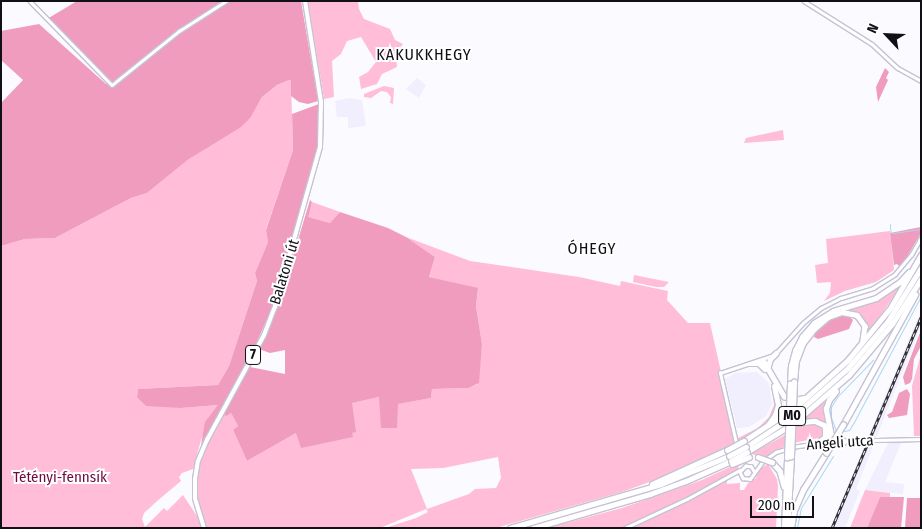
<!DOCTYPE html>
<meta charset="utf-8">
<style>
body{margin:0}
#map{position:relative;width:922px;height:529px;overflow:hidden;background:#fbfafe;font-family:"Fira Sans Condensed",sans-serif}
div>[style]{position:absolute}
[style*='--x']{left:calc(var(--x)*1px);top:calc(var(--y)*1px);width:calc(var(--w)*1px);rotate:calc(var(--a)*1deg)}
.built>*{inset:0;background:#f1eefe}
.green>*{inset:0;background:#ffbdd7}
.forest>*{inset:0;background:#ef9cbe}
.stream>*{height:1px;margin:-0.5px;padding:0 0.5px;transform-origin:0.5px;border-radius:0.5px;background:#a6d8f4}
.roads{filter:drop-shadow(1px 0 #c5c2d4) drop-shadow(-1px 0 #c5c2d4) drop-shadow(0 1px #c5c2d4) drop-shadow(0 -1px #c5c2d4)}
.tertiary>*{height:2.5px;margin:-1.25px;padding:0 1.25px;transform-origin:1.25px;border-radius:1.25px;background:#fff}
.primary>*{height:4px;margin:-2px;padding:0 2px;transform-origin:2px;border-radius:2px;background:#fff}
.trunk>*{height:4.5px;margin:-2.25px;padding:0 2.25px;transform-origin:2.25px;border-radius:2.25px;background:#fff}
.motorway>*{height:4.5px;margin:-2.25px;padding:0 2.25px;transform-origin:2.25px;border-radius:2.25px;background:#fff}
.rail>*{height:3px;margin-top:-1.5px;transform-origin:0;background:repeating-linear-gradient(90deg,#fff 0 4px,#333239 0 8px);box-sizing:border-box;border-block:1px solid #333239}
.bridges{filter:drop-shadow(1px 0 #c5c2d4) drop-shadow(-1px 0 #c5c2d4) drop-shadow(0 1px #c5c2d4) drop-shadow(0 -1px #c5c2d4)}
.trunk-bridge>*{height:4.5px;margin:-2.25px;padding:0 2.25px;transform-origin:2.25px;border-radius:2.25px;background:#fff}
.motorway-bridge>*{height:4.5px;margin:-2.25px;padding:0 2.25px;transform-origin:2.25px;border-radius:2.25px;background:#fff}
span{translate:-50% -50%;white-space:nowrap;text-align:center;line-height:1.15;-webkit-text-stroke:4px #fff;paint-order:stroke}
.shield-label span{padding:1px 4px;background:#fff;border:1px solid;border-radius:4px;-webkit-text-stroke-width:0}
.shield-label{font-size:14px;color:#111017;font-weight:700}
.street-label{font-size:15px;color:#111017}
.park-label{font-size:15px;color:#6d0b42}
.neighbourhood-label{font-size:16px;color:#111017;letter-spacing:1px}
.frame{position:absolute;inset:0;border:2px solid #111017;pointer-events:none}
.north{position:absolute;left:862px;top:10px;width:50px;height:50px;-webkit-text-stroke:4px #fff;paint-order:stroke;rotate:295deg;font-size:14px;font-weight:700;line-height:20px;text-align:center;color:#111017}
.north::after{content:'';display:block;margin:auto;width:18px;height:22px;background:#111017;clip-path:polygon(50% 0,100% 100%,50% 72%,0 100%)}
.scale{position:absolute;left:750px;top:496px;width:64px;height:22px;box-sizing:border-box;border:2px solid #111017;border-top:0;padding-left:6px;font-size:15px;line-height:18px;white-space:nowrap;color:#111017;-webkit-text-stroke:4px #fff;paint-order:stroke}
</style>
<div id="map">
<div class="built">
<div style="clip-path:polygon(417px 78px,426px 85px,419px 98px,406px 89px)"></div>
<div style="clip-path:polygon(349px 98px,362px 100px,366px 126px,348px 128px,348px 117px,337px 117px,335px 101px)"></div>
<div style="clip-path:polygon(921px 311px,921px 325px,856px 489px,860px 491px,845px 528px,830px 528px)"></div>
<div style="clip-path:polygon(757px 372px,769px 383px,772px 404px,766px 416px,749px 427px,737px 428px,725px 379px,736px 373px)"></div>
<div style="clip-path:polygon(902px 441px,885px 482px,904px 484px,903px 494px,865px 490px,888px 443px)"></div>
</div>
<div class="green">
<div style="clip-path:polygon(308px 1px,358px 1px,359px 9px,364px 19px,390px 29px,395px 40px,403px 44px,396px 53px,397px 67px,382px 74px,377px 84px,361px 89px,359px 77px,368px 72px,376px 62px,361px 37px,347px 41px,341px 54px,332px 61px,334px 97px,324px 99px)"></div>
<div style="clip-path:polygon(289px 80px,291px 81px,293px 150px,266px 229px,268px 242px,255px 273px,257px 281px,229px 366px,218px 385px,138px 389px,137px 397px,181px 408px,218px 405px,201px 440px,193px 469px,182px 473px,179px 477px,181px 481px,156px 502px,144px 513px,142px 519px,145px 527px,164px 508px,167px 511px,183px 495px,197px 516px,201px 528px,1px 528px,1px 246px,25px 239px,55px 238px,131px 198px,147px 193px,189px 159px,251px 117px,262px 97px,277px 85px)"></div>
<div style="clip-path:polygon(384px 86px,394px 88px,393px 104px,390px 103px,391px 97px,387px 92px,381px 91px,371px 98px,364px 97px,364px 94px)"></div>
<div style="clip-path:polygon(783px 130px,784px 140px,744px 143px,746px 138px)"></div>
<div style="clip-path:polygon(312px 202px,340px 212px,330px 223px,307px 217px)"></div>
<div style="clip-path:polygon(890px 231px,894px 270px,876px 282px,845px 291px,824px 301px,830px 293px,831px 282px,817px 283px,815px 265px,828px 263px,826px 239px)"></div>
<div style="clip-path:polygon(evenodd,406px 237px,470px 261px,579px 277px,620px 286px,621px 281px,668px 291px,667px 300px,688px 323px,710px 323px,736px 439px,758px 428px,769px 417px,774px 405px,773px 397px,775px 395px,775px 410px,768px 423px,742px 441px,655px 480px,622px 492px,496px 528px,385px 528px,416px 518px,428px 512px,426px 509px,380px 528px,205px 528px,198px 503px,197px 476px,202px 453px,223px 414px,231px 413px,238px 426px,233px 430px,247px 461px,296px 433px,355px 432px,351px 403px,379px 397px,397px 428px,397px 404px,431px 398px,432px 389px,469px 388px,478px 384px,482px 344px,476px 306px,478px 289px,429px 277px,435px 257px,406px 237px,498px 457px,501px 478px,496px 488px,475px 489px,469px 494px,427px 509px,411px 469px,443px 468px,498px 457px)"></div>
<div style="clip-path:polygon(634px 275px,669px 282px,664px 287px,656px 287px,633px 282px)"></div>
<div style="clip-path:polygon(907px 277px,867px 335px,867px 329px,862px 318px,855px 313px,843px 310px,882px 298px)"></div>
<div style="clip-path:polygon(921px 354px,921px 436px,914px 436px,912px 386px)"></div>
<div style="clip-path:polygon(826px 401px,824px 409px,828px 429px,814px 418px,803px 420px)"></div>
<div style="clip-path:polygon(808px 422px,819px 424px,823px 429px,823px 435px,819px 438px,793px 443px,793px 429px)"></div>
<div style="clip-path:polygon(785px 435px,785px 446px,765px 457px,751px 454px)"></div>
<div style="clip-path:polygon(739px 463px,738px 470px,710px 484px,711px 488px,727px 479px,727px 484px,740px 483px,740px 490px,744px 490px,748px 483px,756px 478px,758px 470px,768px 464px,777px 479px,778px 486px,776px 528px,547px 528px,622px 508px,702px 480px)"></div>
<div style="clip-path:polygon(865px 490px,890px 493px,890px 497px,880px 497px,867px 528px,850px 528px)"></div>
</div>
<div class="forest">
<div style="clip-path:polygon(77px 1px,301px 1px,318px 101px,308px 104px,299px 102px,291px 96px,291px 81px,289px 80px,277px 85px,262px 97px,251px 117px,241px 127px,189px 159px,147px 193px,131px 198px,55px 238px,25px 239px,1px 246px,1px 103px,23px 80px,1px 60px,1px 31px,39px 24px,106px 84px,107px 83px,47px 19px)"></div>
<div style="clip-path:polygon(885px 68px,889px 72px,886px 78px,888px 80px,878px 102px,876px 87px)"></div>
<div style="clip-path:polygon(319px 104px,320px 125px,318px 151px,294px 235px,290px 241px,289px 253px,284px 259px,285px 266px,275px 301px,256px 344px,201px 445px,205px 422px,218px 405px,181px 408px,146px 406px,137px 397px,138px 389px,218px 385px,229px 366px,257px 281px,255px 273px,268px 242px,266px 230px,293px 150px,292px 114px)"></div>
<div style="clip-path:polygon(310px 200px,312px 202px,308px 217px,330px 223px,340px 212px,388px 228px,406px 237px,435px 257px,429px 277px,478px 288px,476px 306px,482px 344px,479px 383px,469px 388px,432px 389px,431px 398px,398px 404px,397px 428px,381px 428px,379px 397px,352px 403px,356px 432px,352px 433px,353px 437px,301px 448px,296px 433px,247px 461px,233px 430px,238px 426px,231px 413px,226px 416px,223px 414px,250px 367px,285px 374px,285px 350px,270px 353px,259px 349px,279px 303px)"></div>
<div style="clip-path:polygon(921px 227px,921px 233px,907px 257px,899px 266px,897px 264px,894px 265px,890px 233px)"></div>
<div style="clip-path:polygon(847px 315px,853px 320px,849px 329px,818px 339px,814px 337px,816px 330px,827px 321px,839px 316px)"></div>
<div style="clip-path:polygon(921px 330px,921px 346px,914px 359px,912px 379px,910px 383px,905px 385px,903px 377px)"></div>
<div style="clip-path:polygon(907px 389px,910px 394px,907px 415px,889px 418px,887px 415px,892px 412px,899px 393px)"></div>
<div style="clip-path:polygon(880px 497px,904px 497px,901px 528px,867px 528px)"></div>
<div style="clip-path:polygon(907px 498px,921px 498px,921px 528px,905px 528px)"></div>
</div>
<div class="stream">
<div style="--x:890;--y:224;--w:3;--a:90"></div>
<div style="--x:890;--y:228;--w:5;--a:79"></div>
<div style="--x:893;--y:233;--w:28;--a:-8"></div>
<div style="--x:836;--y:431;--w:15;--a:-110"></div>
<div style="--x:831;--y:417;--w:10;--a:-90"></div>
<div style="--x:831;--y:407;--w:12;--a:-59"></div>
<div style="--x:837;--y:397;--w:52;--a:-45.8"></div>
<div style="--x:844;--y:431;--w:5;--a:-11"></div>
<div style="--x:849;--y:430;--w:9;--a:-58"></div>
<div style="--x:854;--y:422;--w:143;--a:-62"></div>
<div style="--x:839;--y:434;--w:5;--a:37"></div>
<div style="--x:797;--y:528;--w:20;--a:-79"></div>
<div style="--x:801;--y:508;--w:61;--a:-58.4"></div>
</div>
<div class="roads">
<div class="tertiary">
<div style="--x:30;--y:1;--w:117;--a:45.7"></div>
<div style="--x:112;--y:85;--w:86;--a:-38.9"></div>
<div style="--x:179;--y:31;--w:56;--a:-32.6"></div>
<div style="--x:804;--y:1;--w:80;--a:32.3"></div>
<div style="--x:872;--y:44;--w:35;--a:43"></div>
<div style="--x:898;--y:68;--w:26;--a:29"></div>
<div style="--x:776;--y:353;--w:40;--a:-48"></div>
<div style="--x:803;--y:323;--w:23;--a:-40"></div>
<div style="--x:821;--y:308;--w:22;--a:-27"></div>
<div style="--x:841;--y:298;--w:34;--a:-17"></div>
<div style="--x:873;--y:288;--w:26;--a:-32"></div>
<div style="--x:895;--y:274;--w:25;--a:-50"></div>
<div style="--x:911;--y:255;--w:20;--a:-60"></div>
<div style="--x:736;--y:443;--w:72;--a:-102.9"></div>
<div style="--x:720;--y:373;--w:54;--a:-18.4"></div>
<div style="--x:754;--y:472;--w:6;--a:-121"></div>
<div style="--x:751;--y:467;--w:5;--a:-169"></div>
<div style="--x:746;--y:466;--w:8;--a:135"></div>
<div style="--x:740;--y:472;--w:7;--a:63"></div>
<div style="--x:743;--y:478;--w:7;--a:8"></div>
<div style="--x:750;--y:479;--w:22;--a:-54"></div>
<div style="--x:763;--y:461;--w:16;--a:-35"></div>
<div style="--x:776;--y:452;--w:17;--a:-17"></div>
<div style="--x:792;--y:447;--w:40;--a:-8.5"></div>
<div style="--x:832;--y:441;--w:89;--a:-1.3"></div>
<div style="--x:625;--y:528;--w:68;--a:-25.1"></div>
<div style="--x:687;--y:499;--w:60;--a:-28.7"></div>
</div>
<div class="primary">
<div style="--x:204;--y:528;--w:31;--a:-107"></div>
<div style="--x:195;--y:498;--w:19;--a:-90"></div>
<div style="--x:195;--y:479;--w:18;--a:-81"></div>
<div style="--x:198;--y:461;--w:23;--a:-67"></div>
<div style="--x:207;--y:440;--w:119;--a:-61.5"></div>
<div style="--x:264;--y:335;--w:30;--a:-69"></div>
<div style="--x:275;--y:307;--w:166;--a:-74.3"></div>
<div style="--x:320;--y:147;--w:45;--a:-88.7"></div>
<div style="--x:321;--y:102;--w:102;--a:-99"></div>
</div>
<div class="trunk">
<div style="--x:900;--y:282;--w:13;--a:-48"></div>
<div style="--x:763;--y:360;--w:42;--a:59.7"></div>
<div style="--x:784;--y:396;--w:11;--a:22"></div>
<div style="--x:794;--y:400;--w:10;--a:-11"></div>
<div style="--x:750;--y:364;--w:10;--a:0"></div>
<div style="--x:760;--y:364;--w:7;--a:45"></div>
<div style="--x:768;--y:366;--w:7;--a:-74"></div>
<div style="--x:770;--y:359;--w:8;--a:-45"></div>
<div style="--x:794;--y:382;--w:21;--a:-85"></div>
<div style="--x:796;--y:361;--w:19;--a:-69"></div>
<div style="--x:803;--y:343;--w:18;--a:-52"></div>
<div style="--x:814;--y:329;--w:18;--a:-41"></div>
<div style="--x:828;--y:317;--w:15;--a:-20"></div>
<div style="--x:842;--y:312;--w:15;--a:11"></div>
<div style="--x:857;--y:315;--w:14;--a:54"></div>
<div style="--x:865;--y:326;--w:15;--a:98"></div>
<div style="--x:795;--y:423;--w:20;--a:-6"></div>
<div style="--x:815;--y:421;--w:10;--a:24"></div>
<div style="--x:824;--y:425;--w:11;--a:63"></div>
<div style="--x:768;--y:425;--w:12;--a:-55"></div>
<div style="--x:775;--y:415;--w:10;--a:-73"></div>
<div style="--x:778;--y:405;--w:19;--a:-102"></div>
<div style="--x:843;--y:425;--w:149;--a:-61"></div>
<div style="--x:834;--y:435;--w:12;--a:31"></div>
<div style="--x:744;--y:441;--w:64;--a:-33.4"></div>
<div style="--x:797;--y:406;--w:69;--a:-42"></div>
<div style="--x:848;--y:360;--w:68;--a:-50.9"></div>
<div style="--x:891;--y:307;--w:60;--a:-60"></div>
<div style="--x:832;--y:441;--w:33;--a:-101"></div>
<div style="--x:826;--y:409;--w:9;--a:-72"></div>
<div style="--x:829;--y:400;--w:11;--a:-52"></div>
<div style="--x:819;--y:442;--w:8;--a:-40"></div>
<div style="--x:825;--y:437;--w:8;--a:-90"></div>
<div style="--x:746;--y:447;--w:61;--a:-33.7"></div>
<div style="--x:797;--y:413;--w:68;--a:-41.4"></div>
<div style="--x:848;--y:368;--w:62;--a:-49.6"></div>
<div style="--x:888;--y:321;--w:62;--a:-58.1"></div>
<div style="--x:747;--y:452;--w:55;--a:-31.7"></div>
<div style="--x:794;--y:423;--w:73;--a:-41.1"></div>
<div style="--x:849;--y:375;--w:67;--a:-49.9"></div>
<div style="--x:892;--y:324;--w:54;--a:-57.2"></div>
<div style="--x:652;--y:484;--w:82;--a:-24.4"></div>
<div style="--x:788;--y:511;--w:54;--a:-86.8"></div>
<div style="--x:794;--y:511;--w:23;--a:-67"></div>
<div style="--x:803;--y:490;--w:44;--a:-58.1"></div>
<div style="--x:510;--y:528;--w:157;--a:-16.2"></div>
<div style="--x:661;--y:484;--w:74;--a:-22.4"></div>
<div style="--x:533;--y:528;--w:122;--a:-16.2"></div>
<div style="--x:650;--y:494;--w:38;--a:-20"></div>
<div style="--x:686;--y:481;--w:49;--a:-24"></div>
</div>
<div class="motorway">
<div style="--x:790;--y:384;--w:18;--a:-87"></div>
<div style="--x:791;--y:366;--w:16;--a:-75"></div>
<div style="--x:795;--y:351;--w:16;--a:-63"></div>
<div style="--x:802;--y:337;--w:18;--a:-49"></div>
<div style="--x:814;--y:323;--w:22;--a:-32"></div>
<div style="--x:833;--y:311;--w:45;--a:-16.8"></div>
<div style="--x:876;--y:298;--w:29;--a:-34"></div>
<div style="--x:772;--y:462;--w:12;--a:48"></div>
<div style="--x:780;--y:471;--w:16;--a:75"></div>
<div style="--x:784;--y:528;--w:70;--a:-87.5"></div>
<div style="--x:788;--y:528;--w:17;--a:-90"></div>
<div style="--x:791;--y:528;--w:17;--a:-80"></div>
</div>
</div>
<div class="rail">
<div style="--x:832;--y:528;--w:229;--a:-67.1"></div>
</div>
<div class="bridges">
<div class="trunk-bridge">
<div style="--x:727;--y:450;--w:19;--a:-28"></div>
<div style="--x:826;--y:453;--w:33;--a:-59"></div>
<div style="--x:729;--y:456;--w:19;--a:-28"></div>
<div style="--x:791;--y:457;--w:75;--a:-87.7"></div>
<div style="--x:731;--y:461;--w:18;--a:-29"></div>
<div style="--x:732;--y:464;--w:18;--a:-22"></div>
</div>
<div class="motorway-bridge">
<div style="--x:758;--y:457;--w:15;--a:20"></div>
<div style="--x:787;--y:458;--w:74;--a:-87.7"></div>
</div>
</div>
<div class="shield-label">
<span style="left:253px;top:355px">7</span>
<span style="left:792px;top:416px">M0</span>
</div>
<div class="street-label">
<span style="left:285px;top:272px;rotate:-73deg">Balatoni út</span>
<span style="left:840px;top:443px;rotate:-4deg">Angeli utca</span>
</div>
<div class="park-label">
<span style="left:60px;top:478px">Tétényi-fennsík</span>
</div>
<div class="neighbourhood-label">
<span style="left:424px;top:55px">KAKUKKHEGY</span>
<span style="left:592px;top:249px">ÓHEGY</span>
</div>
<div class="frame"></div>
<div class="north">N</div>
<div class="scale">200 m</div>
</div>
